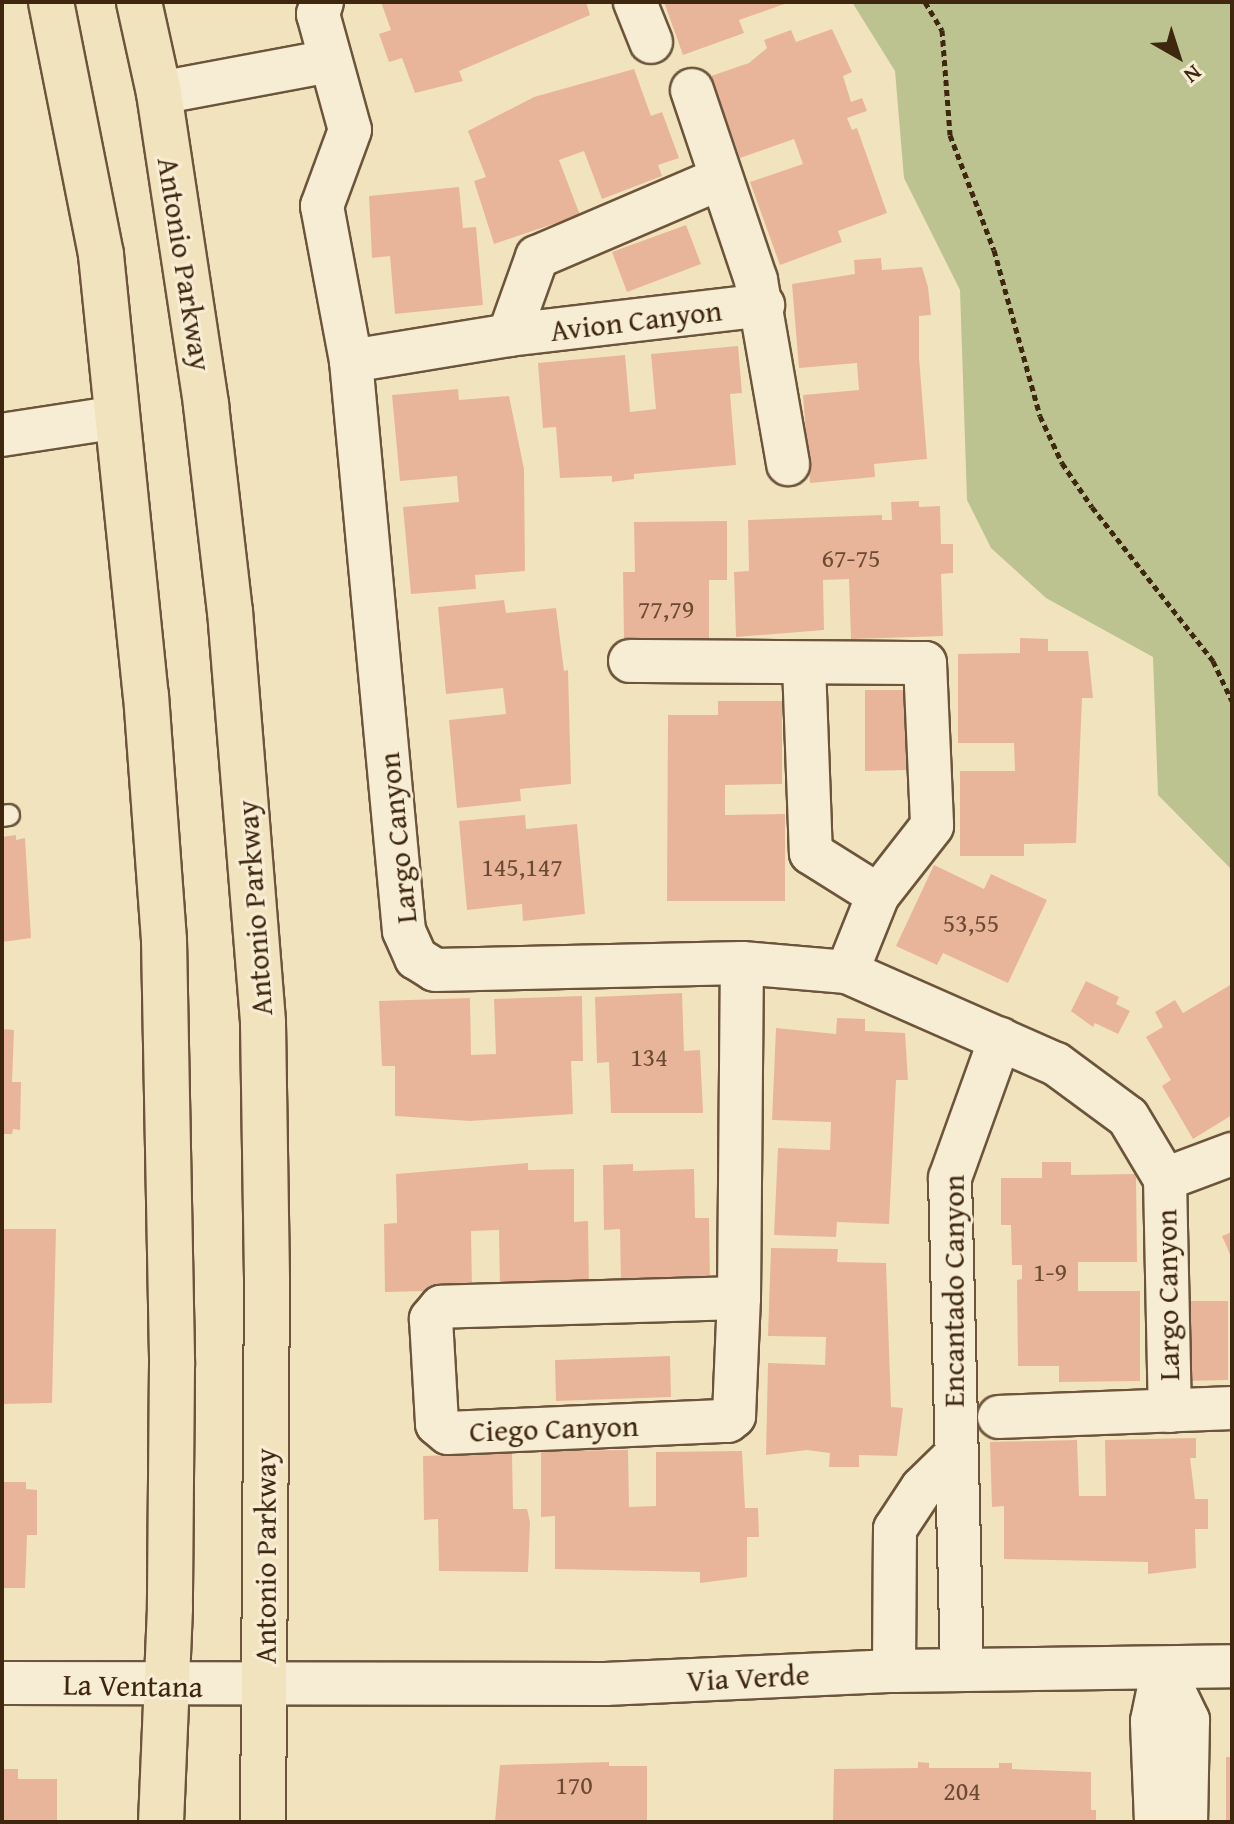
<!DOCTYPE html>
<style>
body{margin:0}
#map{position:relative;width:1234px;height:1824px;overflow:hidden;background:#f2e3bf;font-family:"Gentium Book Plus",serif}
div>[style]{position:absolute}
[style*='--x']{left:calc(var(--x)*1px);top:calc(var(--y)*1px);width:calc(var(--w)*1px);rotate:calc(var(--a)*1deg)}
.green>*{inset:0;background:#bcc391}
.building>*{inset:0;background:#e9b59a}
.path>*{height:5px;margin-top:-2.5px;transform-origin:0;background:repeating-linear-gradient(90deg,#3f260f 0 6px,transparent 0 10px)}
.roads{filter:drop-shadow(2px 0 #6c553b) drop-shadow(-2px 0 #6c553b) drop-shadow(0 2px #6c553b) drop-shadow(0 -2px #6c553b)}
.service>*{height:20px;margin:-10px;padding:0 10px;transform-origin:10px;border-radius:10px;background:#f7edd5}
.minor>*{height:42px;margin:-21px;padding:0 21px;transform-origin:21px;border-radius:21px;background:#f7edd5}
.primary>*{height:44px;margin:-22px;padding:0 22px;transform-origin:22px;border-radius:22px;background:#f2e3bf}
span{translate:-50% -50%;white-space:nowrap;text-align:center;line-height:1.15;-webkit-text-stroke:6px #f7edd5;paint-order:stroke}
.number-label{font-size:26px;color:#6a4a32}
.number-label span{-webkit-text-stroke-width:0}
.street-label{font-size:30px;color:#3f260f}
.frame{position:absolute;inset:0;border:4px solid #3f260f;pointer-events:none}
.north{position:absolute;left:1138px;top:16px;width:80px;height:80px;-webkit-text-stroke:6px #f7edd5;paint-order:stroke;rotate:141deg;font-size:22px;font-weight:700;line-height:32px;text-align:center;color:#3f260f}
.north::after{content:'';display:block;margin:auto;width:28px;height:36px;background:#3f260f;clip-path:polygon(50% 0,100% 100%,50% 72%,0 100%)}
</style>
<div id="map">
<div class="green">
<div style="clip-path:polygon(852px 2px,1232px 2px,1232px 870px,1158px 795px,1153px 657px,1046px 598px,991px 548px,967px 500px,960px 290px,904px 178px,895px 71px)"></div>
</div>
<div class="building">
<div style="clip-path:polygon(381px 2px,586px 2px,590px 15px,459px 71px,463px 81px,415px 93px,402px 58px,389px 62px,379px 34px,391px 30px)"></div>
<div style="clip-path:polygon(664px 2px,790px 2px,739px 20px,744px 33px,683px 55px)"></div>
<div style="clip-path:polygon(832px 29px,852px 72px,843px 76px,851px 102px,862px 98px,867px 111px,847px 118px,852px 130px,857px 128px,887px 213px,838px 231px,842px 242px,780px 265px,750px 182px,803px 164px,794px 139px,740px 158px,711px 76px,749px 63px,767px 48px,764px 40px,791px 30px,796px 42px)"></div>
<div style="clip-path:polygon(634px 69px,651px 116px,662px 112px,679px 158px,658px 165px,662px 176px,602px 199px,584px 151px,559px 160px,580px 215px,494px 244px,474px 181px,486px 177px,468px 131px,534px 97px)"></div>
<div style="clip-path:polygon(459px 187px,463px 228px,476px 227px,483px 305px,395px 314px,390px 256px,372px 258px,369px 196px)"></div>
<div style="clip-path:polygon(686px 225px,701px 264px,627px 292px,612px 252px)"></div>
<div style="clip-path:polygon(881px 258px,882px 270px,922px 267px,928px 287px,931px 315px,919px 316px,919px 357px,927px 459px,874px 464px,875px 477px,810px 483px,803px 395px,859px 390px,857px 363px,799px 368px,792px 284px,855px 274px,854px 260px)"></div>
<div style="clip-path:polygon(738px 346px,742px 393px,730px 394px,736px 465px,634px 474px,634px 479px,612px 482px,612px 476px,560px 478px,556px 427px,543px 428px,538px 363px,625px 355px,630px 412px,656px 409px,651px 354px)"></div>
<div style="clip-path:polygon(458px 389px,459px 400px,509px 396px,524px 469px,525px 571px,475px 575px,476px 589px,411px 594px,403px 507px,459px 502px,457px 476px,400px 481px,392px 395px)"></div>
<div style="clip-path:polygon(919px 501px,919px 507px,940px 506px,941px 544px,953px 544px,953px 573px,941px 574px,943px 636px,851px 639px,849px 579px,823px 580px,824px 630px,736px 637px,734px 572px,749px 571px,748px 520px,882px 515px,882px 520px,892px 520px,891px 502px)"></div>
<div style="clip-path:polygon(727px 521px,727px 580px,709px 580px,709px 639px,624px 640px,623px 572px,635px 572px,634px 522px)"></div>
<div style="clip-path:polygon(504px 600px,506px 613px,556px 608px,564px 671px,568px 670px,571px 784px,520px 789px,521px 801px,457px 808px,449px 720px,506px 714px,503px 688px,446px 694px,438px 607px)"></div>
<div style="clip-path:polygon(1020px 638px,1048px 639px,1048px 651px,1088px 651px,1093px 698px,1082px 698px,1076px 843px,1024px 844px,1024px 856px,960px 856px,960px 771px,1015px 771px,1014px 743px,958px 743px,958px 654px,1020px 653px)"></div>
<div style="clip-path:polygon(865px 690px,907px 690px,907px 770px,865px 771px)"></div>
<div style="clip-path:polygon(718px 701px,782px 701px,782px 784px,725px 785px,725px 815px,785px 814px,785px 901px,667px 901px,668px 715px,718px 715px)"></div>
<div style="clip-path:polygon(525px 815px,526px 829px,577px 824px,585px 914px,523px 921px,522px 904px,467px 910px,459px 821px)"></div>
<div style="clip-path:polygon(16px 835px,16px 840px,25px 838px,31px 938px,2px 942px,2px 837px)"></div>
<div style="clip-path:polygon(934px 865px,984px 889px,991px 874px,1047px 900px,1008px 983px,943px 953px,937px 965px,896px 946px)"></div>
<div style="clip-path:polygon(1086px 981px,1119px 997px,1116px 1004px,1130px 1011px,1118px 1034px,1095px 1023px,1093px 1027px,1071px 1011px)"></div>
<div style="clip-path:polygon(1232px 984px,1232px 1115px,1193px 1139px,1162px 1086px,1171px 1080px,1146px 1037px,1163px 1027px,1155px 1012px,1175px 1000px,1183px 1013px)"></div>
<div style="clip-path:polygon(682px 993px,684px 1051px,700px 1050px,703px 1113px,611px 1113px,609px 1062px,597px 1063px,595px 997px)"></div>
<div style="clip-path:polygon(582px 996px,583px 1061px,571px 1061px,573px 1114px,470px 1121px,395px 1116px,395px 1066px,382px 1066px,379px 1001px,470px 998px,471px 1055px,496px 1054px,494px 999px)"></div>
<div style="clip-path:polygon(837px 1018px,865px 1019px,865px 1031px,905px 1033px,908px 1080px,896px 1080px,889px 1224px,837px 1222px,836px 1237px,774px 1235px,778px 1148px,830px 1150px,831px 1122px,772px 1120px,776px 1028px,836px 1034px)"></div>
<div style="clip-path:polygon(2px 1029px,14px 1030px,12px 1082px,21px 1082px,20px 1130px,13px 1129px,12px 1134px,2px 1134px)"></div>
<div style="clip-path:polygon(1042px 1162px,1071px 1162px,1071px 1175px,1136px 1174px,1137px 1262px,1078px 1262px,1078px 1291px,1140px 1291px,1140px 1381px,1059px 1382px,1059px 1366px,1018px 1366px,1017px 1280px,1022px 1279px,1022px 1265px,1012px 1265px,1011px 1225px,1001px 1225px,1001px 1178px,1042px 1178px)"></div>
<div style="clip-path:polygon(528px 1163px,528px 1170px,574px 1169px,574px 1222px,588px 1221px,589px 1286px,500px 1288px,499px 1230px,471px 1231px,472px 1290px,385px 1292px,384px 1224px,397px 1223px,396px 1174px)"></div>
<div style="clip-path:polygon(633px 1164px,633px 1171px,694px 1169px,695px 1218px,709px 1218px,710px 1284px,621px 1286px,620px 1229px,604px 1230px,603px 1165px)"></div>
<div style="clip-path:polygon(2px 1229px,56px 1229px,52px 1403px,2px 1404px)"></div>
<div style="clip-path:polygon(1232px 1232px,1232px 1259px,1222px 1236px)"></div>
<div style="clip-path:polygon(771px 1248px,838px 1249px,837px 1262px,886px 1263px,891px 1407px,903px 1408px,897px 1456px,859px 1455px,859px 1467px,829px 1467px,830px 1453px,807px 1450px,766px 1455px,768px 1363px,825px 1365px,826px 1337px,768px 1336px)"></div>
<div style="clip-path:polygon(1185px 1301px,1228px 1301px,1228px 1380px,1186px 1381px)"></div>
<div style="clip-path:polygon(670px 1356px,671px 1397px,556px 1401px,555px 1360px)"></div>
<div style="clip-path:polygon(1196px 1438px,1196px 1458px,1190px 1458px,1195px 1499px,1208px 1499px,1208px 1529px,1195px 1529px,1196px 1568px,1148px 1574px,1148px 1562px,1004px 1559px,1004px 1506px,992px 1507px,990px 1442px,1077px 1440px,1079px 1496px,1106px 1496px,1105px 1440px)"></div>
<div style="clip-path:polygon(628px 1450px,629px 1507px,656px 1506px,656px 1452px,742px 1451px,745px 1508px,758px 1508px,759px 1537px,747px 1537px,747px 1577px,700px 1583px,700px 1572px,555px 1569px,555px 1516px,541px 1517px,541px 1451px)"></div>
<div style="clip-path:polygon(512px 1453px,513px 1509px,527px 1509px,530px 1522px,528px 1572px,439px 1571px,438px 1519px,424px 1520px,423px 1456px)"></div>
<div style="clip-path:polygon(2px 1482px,26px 1482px,26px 1489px,37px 1490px,37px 1535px,27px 1535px,25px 1588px,2px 1588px)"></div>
<div style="clip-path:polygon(1226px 1757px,1232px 1757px,1232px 1822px,1226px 1822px)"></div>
<div style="clip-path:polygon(609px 1762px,609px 1766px,647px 1766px,647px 1822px,495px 1822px,500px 1765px)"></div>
<div style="clip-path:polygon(918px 1762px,929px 1763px,929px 1768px,999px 1768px,999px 1763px,1012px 1763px,1012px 1769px,1091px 1772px,1091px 1810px,1096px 1810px,1096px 1822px,833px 1822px,834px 1769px,918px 1768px)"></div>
<div style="clip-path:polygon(2px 1769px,18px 1769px,18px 1779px,57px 1779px,57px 1820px,2px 1822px)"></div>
</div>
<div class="path">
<div style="--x:925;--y:2;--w:33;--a:59"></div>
<div style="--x:942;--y:30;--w:105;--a:85.6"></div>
<div style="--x:950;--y:135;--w:123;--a:69.1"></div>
<div style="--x:994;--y:250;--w:172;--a:74.5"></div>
<div style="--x:1040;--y:416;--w:52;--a:64.9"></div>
<div style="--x:1062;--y:463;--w:53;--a:55.7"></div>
<div style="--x:1092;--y:507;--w:196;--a:51.8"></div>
<div style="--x:1213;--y:661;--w:44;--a:64.6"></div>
</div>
<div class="roads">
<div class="service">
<div style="--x:2;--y:816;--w:7;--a:-8"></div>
</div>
<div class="minor">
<div style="--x:322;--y:2;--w:13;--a:108"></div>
<div style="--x:318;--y:14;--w:120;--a:74.6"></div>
<div style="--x:350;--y:130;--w:81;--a:110.2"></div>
<div style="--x:322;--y:206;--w:158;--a:79.4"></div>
<div style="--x:351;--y:361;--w:572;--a:84.69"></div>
<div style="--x:404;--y:931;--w:30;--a:66"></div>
<div style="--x:416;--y:958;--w:22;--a:32"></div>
<div style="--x:435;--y:970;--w:307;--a:-1.3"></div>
<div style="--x:742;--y:963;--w:105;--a:4.9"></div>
<div style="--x:847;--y:972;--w:228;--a:23.8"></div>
<div style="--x:1056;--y:1064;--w:89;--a:36.4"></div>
<div style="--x:1128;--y:1117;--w:72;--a:59.2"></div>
<div style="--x:1165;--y:1179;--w:232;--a:88.8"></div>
<div style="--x:635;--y:2;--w:43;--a:68.2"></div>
<div style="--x:692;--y:90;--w:200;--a:71.4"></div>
<div style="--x:756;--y:280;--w:187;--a:80.1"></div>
<div style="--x:159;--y:93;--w:174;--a:-10.6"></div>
<div style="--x:509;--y:335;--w:83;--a:-70.3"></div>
<div style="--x:537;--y:257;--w:200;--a:-23.2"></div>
<div style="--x:351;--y:361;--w:160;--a:-9.3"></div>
<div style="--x:509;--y:335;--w:256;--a:-6.7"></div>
<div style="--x:2;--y:435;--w:117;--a:-8.8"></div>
<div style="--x:630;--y:661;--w:295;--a:0.4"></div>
<div style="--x:925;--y:663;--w:163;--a:87.5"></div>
<div style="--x:932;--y:826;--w:88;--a:128"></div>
<div style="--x:878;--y:895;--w:83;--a:111.9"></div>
<div style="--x:804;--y:665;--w:188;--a:87.9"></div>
<div style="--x:811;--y:853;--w:79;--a:32.1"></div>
<div style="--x:1165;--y:1179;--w:72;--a:-20.5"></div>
<div style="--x:739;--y:1298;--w:298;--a:178.3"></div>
<div style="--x:441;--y:1307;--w:16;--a:130"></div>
<div style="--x:431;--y:1319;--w:105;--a:86.7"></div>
<div style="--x:437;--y:1424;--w:14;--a:39"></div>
<div style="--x:448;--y:1433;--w:280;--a:-2.5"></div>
<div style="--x:728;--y:1421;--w:8;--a:-40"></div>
<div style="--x:734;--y:1416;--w:118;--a:-87.6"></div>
<div style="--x:739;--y:1298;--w:335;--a:-89.5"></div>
<div style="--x:999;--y:1417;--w:233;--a:-2.2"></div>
<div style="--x:1163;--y:1668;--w:58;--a:64.3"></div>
<div style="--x:1188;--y:1720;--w:102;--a:91.1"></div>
<div style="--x:962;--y:1669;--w:491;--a:-91.4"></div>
<div style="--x:950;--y:1178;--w:148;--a:-70.2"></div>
<div style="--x:894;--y:1671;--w:142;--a:-89.6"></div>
<div style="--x:895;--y:1529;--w:49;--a:-56.6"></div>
<div style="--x:922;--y:1488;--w:45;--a:-44.1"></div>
<div style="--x:2;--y:1683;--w:603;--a:0.1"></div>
<div style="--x:605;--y:1684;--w:289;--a:-2.6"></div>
<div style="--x:894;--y:1671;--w:338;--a:-0.8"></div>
<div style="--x:1156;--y:1822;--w:101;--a:-92.3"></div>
<div style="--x:1152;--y:1721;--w:54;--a:-78.3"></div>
</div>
<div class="primary">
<div style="--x:51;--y:2;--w:258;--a:78.8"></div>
<div style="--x:101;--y:255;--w:442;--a:84.2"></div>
<div style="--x:146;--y:695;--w:246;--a:85.8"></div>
<div style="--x:164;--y:940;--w:425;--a:88.9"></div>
<div style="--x:172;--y:1365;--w:243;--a:90.5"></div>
<div style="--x:170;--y:1608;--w:214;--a:92.4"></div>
<div style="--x:139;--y:2;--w:93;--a:77.6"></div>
<div style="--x:159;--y:93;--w:316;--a:81.4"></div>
<div style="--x:206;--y:405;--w:207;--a:83.4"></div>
<div style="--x:230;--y:611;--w:413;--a:85.4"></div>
<div style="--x:263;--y:1023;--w:257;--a:89.1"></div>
<div style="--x:267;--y:1280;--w:542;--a:90.42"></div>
</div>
</div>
<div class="number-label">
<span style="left:851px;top:558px">67-75</span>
<span style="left:666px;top:609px">77,79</span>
<span style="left:522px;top:867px">145,147</span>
<span style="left:971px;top:923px">53,55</span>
<span style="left:649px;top:1057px">134</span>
<span style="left:1050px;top:1272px">1-9</span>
<span style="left:574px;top:1785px">170</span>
<span style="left:962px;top:1791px">204</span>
</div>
<div class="street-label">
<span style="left:185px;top:264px;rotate:81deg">Antonio Parkway</span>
<span style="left:636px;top:320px;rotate:-7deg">Avion Canyon</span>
<span style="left:397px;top:838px;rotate:-96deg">Largo Canyon</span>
<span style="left:254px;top:908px;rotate:-94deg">Antonio Parkway</span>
<span style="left:953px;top:1291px;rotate:-90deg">Encantado Canyon</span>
<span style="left:1167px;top:1295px;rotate:-91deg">Largo Canyon</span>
<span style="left:554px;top:1428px;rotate:-2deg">Ciego Canyon</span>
<span style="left:265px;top:1556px;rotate:-90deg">Antonio Parkway</span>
<span style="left:748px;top:1677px;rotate:-3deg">Via Verde</span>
<span style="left:133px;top:1685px;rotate:1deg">La Ventana</span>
</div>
<div class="frame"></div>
<div class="north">N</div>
</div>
